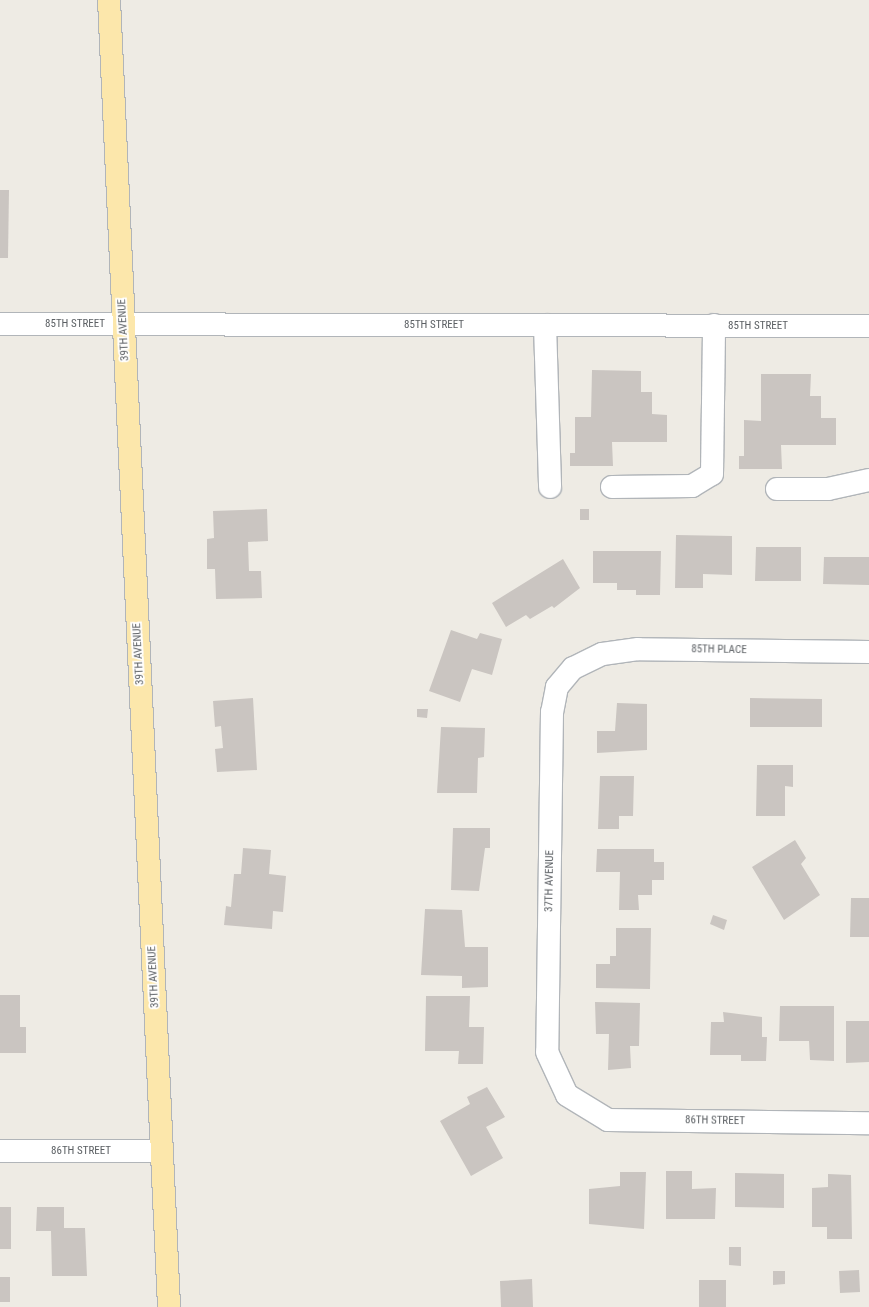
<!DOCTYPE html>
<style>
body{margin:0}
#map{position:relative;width:869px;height:1307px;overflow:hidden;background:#eeebe4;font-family:"Roboto Condensed",sans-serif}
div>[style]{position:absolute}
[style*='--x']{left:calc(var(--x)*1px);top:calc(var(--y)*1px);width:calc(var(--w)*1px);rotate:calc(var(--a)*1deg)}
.building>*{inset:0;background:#cac5c1}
.roads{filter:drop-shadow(1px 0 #b1b5b9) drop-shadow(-1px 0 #b1b5b9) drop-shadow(0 1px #b1b5b9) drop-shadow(0 -1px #b1b5b9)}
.minor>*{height:22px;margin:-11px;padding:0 11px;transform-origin:11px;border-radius:11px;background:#fff}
.major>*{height:22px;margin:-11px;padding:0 11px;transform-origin:11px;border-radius:11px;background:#fce7ab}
span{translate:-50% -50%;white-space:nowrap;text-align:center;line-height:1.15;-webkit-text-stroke:3.5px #fff;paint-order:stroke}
.street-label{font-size:11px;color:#5c6064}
</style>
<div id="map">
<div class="building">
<div style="clip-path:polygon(0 190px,9px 190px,8px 258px,0 258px)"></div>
<div style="clip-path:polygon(592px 370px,641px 371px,641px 392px,652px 392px,652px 414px,667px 415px,667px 442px,612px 442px,613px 466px,570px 466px,570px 453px,575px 453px,575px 417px,591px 417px)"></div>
<div style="clip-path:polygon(761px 374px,811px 374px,810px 396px,821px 396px,821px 418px,836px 418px,836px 445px,781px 445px,782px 469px,739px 469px,739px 456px,744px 456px,744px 420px,761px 421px)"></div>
<div style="clip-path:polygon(267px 509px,268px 541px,248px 542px,249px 571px,261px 571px,262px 598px,216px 599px,215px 569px,207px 569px,207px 539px,214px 538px,213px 511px)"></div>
<div style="clip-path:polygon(580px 509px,589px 509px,589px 520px,580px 520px)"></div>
<div style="clip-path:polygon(676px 535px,732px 536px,732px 575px,703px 574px,703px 588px,675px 588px)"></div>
<div style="clip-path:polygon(756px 547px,801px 547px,801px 581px,755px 581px)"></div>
<div style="clip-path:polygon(593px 551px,661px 551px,660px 595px,636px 595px,636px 590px,617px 590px,617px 583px,593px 583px)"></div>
<div style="clip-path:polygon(824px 557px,869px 557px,869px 585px,823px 584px)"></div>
<div style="clip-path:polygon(563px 559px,580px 588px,554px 608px,552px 606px,530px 619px,526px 615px,506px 627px,492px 603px)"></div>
<div style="clip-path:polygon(451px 630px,477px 639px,480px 633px,502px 639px,492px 675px,472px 669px,460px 702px,429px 691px)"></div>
<div style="clip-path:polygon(253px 698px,257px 770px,217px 772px,215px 749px,223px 748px,221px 726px,215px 727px,213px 701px)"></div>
<div style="clip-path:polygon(750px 698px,822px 699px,822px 727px,750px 727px)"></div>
<div style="clip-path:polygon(617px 703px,647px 704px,647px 750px,597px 753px,597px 731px,615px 731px)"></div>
<div style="clip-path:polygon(417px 709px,428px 709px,427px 718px,417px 717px)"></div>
<div style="clip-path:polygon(441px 727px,485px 728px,484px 757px,478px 758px,477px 793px,437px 793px)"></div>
<div style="clip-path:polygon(757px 765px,793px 765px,793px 787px,785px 786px,785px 816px,756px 816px)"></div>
<div style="clip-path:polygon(600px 776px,634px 776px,633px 816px,619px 816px,619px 829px,598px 829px)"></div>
<div style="clip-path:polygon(453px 828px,490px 828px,490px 848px,485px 848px,479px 891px,451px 890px)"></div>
<div style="clip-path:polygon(795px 840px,806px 858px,801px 864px,820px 895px,784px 920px,752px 867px)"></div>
<div style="clip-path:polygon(243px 848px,271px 850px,269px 874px,286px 876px,283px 912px,273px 911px,272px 929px,224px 925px,226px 906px,231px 907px,234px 874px,241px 874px)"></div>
<div style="clip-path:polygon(597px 849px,654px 849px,654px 862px,664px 862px,664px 880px,652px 880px,652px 895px,638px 895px,639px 910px,619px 910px,620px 872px,596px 872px)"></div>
<div style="clip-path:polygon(851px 898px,869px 898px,869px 937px,850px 937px)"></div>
<div style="clip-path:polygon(425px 909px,462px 910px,465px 947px,488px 947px,488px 987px,462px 988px,462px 976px,421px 975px)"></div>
<div style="clip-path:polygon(713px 915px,727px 920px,724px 930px,710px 924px)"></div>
<div style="clip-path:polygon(616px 928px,651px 928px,650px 989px,596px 988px,596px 964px,610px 964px,610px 956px,616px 956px)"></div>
<div style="clip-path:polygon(0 995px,20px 995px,20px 1027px,26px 1027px,26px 1053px,0 1053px)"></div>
<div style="clip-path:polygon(426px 996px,470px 996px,469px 1027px,484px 1027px,483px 1064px,458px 1064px,459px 1051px,425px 1051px)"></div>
<div style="clip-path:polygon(595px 1002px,640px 1003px,639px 1046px,630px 1046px,631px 1068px,608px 1070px,609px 1034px,596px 1034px)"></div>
<div style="clip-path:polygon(780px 1006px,834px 1006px,834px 1061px,810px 1060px,809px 1041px,779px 1041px)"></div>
<div style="clip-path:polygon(723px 1012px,762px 1017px,762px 1037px,767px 1037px,766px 1061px,741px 1061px,741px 1055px,710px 1055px,711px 1022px,724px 1022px)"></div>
<div style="clip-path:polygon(846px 1021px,869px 1021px,869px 1062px,846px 1063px)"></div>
<div style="clip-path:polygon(487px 1087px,505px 1117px,486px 1127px,503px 1158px,471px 1176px,440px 1121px,470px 1104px,467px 1097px)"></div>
<div style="clip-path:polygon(666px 1171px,692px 1171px,692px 1189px,716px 1188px,715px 1219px,666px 1219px)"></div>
<div style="clip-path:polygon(620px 1172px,646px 1172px,644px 1229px,589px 1224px,589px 1189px,620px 1186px)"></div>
<div style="clip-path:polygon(735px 1173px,784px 1174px,784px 1208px,735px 1207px)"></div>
<div style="clip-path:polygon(828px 1174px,851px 1175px,852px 1239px,827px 1239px,827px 1227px,812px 1227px,812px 1188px,828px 1187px)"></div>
<div style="clip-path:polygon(0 1207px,11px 1207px,11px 1249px,0 1249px)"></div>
<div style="clip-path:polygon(37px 1207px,64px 1207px,64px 1228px,85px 1228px,87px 1276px,52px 1276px,51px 1231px,36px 1231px)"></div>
<div style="clip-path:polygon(729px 1247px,741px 1247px,741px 1266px,729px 1265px)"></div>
<div style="clip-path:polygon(859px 1270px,860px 1292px,840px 1293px,839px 1271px)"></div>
<div style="clip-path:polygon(773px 1271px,785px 1271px,785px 1284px,773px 1285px)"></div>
<div style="clip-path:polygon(0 1277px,10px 1277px,10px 1302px,0 1302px)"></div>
<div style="clip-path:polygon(532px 1279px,533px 1307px,501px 1307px,500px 1281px)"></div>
<div style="clip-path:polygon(699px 1280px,726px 1280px,726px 1307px,699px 1307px)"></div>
</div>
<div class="roads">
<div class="minor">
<div style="--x:0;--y:324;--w:869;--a:0.13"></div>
<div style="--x:545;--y:325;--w:162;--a:88.2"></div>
<div style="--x:612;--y:487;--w:80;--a:-0.7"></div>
<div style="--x:692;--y:486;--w:23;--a:-31"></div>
<div style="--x:712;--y:474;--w:149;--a:-89.2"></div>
<div style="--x:777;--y:489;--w:51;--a:0"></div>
<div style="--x:828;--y:489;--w:42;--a:-12.4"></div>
<div style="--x:869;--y:652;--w:231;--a:-179.3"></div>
<div style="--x:638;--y:649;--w:36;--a:172"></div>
<div style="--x:602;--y:654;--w:32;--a:154"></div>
<div style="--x:573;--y:668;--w:25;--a:130"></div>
<div style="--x:557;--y:687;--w:25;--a:101"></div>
<div style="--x:552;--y:712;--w:340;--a:90.8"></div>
<div style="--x:547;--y:1052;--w:47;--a:65.1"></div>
<div style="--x:567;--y:1095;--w:48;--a:31.4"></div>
<div style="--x:608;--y:1120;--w:261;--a:0.7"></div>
<div style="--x:0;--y:1151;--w:162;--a:0"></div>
</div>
<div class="major">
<div style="--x:109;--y:0;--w:1308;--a:87.37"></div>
</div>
</div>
<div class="street-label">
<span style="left:75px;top:324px">85TH STREET</span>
<span style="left:434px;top:325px">85TH STREET</span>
<span style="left:758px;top:326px">85TH STREET</span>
<span style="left:124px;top:330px;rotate:-93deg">39TH AVENUE</span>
<span style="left:719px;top:650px;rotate:1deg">85TH PLACE</span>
<span style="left:139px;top:654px;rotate:-93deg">39TH AVENUE</span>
<span style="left:550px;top:881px;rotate:-89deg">37TH AVENUE</span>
<span style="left:154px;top:977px;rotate:-93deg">39TH AVENUE</span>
<span style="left:715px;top:1121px;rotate:1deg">86TH STREET</span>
<span style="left:81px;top:1151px">86TH STREET</span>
</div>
</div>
